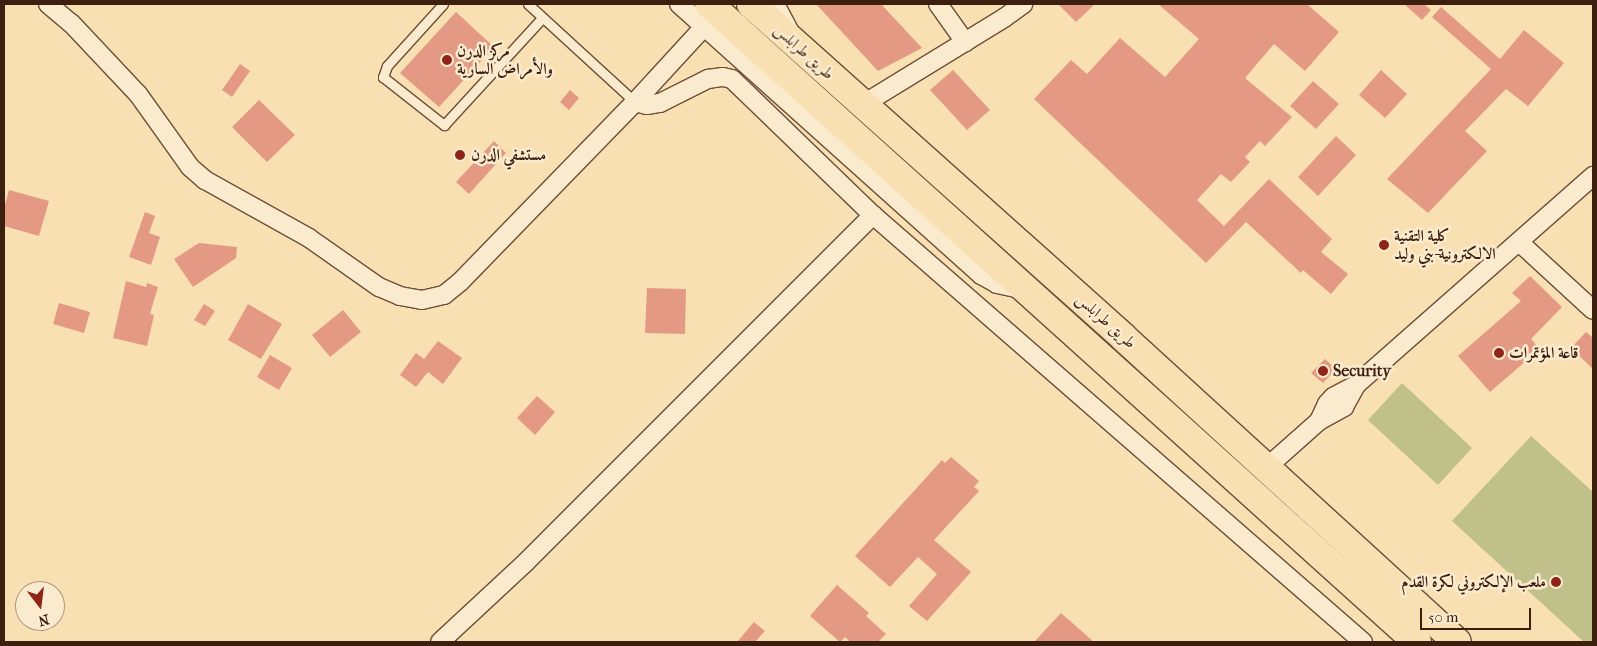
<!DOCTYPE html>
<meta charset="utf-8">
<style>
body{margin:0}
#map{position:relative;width:1597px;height:646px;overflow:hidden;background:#f8e0b3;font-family:"IM FELL French Canon",Amiri,serif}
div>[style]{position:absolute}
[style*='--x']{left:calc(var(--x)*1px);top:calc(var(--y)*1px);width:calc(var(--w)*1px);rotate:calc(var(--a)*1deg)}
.green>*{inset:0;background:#c0c18a}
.building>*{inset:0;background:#e49984}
.roads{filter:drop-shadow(1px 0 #6c4f39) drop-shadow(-1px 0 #6c4f39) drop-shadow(0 1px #6c4f39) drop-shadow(0 -1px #6c4f39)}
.lane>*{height:9px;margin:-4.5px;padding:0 4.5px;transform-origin:4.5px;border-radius:4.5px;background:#faebce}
.street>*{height:18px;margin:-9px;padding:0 9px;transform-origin:9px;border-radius:9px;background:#faebce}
.highway>*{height:28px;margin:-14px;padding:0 14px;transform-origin:14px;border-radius:14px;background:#f8e0b3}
.dots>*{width:14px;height:14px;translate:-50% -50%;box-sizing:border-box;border:2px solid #faebce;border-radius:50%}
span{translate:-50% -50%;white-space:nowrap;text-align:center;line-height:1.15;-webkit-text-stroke:5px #faebce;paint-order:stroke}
.poi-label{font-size:16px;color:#3d1f10;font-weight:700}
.left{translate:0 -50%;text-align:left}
.right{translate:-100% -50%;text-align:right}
.street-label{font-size:16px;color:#3d1f10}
.frame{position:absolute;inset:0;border:5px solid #3d1f10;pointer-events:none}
.north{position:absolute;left:15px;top:581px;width:50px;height:50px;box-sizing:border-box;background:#faebce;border:1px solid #ae9982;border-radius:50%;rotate:165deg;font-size:14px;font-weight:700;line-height:20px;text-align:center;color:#3d1f10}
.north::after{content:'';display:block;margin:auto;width:18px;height:22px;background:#8f2418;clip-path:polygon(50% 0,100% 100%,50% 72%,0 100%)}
.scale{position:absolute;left:1420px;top:608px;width:111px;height:22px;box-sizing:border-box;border:2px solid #3d1f10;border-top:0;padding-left:6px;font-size:15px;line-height:18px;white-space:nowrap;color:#3d1f10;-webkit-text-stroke:4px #faebce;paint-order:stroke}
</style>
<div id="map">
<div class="green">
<div style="clip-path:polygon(1402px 383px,1472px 448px,1438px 485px,1368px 420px)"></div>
<div style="clip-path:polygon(1531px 436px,1593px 492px,1593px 642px,1584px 642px,1452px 521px)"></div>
</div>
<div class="building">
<div style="clip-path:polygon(816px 4px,881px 4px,922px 48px,878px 71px)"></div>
<div style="clip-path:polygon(1058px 4px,1095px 4px,1076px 22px)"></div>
<div style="clip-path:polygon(1158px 4px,1307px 4px,1339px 32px,1305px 71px,1274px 44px,1245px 78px,1292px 117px,1265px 146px,1260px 141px,1245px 157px,1250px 162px,1231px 182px,1221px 174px,1197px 200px,1224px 226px,1269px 179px,1332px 239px,1321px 252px,1348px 274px,1331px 294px,1303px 270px,1301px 273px,1246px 222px,1206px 263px,1034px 99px,1071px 60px,1087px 74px,1120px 38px,1165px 77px,1199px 39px)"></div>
<div style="clip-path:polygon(1404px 4px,1424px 4px,1431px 10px,1422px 20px)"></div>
<div style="clip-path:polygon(1441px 7px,1500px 59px,1524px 30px,1564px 63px,1528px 106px,1506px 89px,1465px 131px,1487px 151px,1428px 213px,1387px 179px,1491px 69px,1432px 17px)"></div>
<div style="clip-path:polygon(456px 12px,494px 47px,439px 107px,400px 73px)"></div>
<div style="clip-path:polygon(240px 64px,250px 71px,232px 97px,222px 90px)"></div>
<div style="clip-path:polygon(953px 70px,990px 110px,967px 130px,930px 90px)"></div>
<div style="clip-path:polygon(1381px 70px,1407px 94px,1385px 118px,1359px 95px)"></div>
<div style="clip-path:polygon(1313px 81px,1339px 104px,1316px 129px,1290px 106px)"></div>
<div style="clip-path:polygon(570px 90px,579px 98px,569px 110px,560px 102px)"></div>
<div style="clip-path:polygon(259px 100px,295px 135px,267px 162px,232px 127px)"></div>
<div style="clip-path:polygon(1336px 136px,1356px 155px,1318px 196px,1298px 177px)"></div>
<div style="clip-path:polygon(494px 141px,506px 153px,469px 194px,456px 182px)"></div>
<div style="clip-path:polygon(9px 190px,49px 201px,39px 236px,4px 226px,4px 208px)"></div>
<div style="clip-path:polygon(145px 212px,155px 216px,149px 233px,160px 237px,151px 265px,129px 257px)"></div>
<div style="clip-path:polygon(199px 243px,237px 247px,236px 258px,193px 287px,174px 259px)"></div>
<div style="clip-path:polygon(1530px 276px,1562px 307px,1531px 339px,1540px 349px,1490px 392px,1458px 356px,1521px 301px,1512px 293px)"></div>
<div style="clip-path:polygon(126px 281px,146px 287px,147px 283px,158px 287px,150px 314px,154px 315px,147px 346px,113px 338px)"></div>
<div style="clip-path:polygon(647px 288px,686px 289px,685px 334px,645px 333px)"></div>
<div style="clip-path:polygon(59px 303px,90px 312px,84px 333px,53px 324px)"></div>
<div style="clip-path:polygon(204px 304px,215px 311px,205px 326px,194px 320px)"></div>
<div style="clip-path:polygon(248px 304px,282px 324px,261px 359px,228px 340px)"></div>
<div style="clip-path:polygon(343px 310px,361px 332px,330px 357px,312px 335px)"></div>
<div style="clip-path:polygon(1586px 332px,1593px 338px,1593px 369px,1571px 348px)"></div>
<div style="clip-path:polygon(438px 341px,462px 358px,443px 384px,428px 372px,416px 387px,400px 375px,416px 353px,424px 359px)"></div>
<div style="clip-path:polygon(270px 355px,292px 368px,279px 390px,257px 377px)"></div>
<div style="clip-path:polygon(1325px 359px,1336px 369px,1323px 383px,1311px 373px)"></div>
<div style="clip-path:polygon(537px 396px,555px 412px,535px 435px,517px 418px)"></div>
<div style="clip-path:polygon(951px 457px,979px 481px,974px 487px,979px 491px,934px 540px,971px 572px,927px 621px,909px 606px,937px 574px,918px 557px,890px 587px,855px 556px,942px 460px,945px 463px)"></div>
<div style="clip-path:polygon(837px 585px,869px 613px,866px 616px,886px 634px,878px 642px,850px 642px,845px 637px,840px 642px,810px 616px)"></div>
<div style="clip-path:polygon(1061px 613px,1094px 642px,1034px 642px)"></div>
<div style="clip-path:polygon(754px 622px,765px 631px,755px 642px,737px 642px)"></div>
</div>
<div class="roads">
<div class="lane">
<div style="--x:443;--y:4;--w:84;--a:132.1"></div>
<div style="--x:387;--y:66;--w:12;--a:110"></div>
<div style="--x:383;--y:77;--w:78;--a:38.2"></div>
<div style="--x:444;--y:125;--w:145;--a:-47.5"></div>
<div style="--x:528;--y:4;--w:145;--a:42.5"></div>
</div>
<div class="street">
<div style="--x:48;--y:4;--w:30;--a:40"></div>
<div style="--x:71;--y:23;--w:98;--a:46.7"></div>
<div style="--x:138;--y:94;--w:90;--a:54.5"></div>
<div style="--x:190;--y:167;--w:20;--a:41"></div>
<div style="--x:205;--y:180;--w:119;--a:29.1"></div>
<div style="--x:309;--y:238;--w:85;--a:35"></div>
<div style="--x:379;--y:287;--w:23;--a:23"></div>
<div style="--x:400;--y:296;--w:22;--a:10"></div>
<div style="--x:422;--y:300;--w:23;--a:-13"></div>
<div style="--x:444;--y:295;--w:21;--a:-39"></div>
<div style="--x:460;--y:282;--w:251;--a:-45.8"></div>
<div style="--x:635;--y:102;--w:102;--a:-47.4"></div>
<div style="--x:679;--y:4;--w:406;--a:41.9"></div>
<div style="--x:981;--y:275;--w:18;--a:29"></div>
<div style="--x:997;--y:284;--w:25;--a:12"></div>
<div style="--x:775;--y:4;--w:30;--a:62"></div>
<div style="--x:938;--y:4;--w:47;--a:54.6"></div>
<div style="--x:635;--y:102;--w:12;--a:14"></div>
<div style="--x:647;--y:105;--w:13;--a:-9"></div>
<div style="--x:660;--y:103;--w:54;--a:-26.6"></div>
<div style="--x:708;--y:79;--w:15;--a:-8"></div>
<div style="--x:723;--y:77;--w:9;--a:13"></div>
<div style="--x:732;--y:79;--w:196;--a:44"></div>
<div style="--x:873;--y:215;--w:650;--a:41.07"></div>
<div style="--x:862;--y:105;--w:167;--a:-31.5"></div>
<div style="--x:1004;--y:18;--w:24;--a:-36"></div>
<div style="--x:1519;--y:242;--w:100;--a:42.6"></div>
<div style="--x:1319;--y:421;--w:19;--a:-65"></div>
<div style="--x:1327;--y:404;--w:9;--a:-49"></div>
<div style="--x:1333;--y:397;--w:27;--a:-28"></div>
<div style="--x:1357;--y:384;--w:315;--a:-41.4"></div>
<div style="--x:1266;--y:468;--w:71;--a:-41.6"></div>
<div style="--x:1319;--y:421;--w:29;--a:-29"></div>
<div style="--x:1344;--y:407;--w:26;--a:-61"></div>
<div style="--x:440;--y:642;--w:117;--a:-42.9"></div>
<div style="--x:526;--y:562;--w:491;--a:-45"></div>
</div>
<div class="highway">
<div style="--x:709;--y:4;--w:953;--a:42.02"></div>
<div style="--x:751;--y:4;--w:499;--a:41.8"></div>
<div style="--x:1123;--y:337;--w:452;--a:42.4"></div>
</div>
</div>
<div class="dots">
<div style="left:447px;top:60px;background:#8f2418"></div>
<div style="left:460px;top:155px;background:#8f2418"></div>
<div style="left:1384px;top:245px;background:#8f2418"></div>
<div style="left:1499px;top:353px;background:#8f2418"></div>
<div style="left:1323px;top:371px;background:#8f2418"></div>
<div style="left:1556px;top:582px;background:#8f2418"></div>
</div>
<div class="poi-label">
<span class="left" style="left:457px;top:60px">مركز الدرن<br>والأمراض السارية</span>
<span class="left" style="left:471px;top:155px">مستشفي الدرن</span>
<span class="left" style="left:1394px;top:245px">كلية التقنية<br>الالكترونية-بني وليد</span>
<span class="left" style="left:1509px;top:353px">قاعة المؤتمرات</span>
<span class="left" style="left:1333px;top:371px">Security</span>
<span class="right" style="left:1546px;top:582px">ملعب الإلكتروني لكرة القدم</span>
</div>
<div class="street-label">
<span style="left:804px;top:52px;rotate:42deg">طريق طرابلس</span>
<span style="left:1106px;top:321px;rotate:42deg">طريق طرابلس</span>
</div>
<div class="frame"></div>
<div class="north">N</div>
<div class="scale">50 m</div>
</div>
